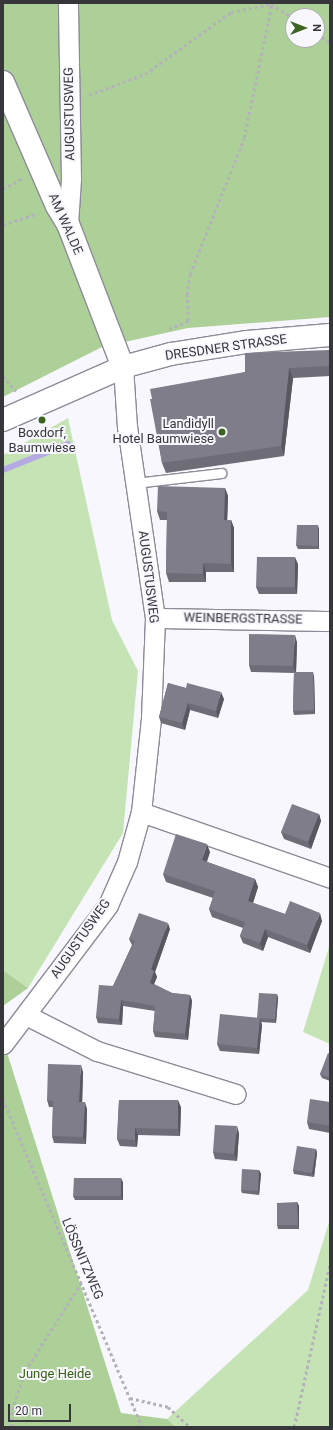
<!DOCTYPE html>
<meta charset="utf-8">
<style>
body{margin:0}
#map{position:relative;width:333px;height:1430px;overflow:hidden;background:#f8f7fd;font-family:Roboto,sans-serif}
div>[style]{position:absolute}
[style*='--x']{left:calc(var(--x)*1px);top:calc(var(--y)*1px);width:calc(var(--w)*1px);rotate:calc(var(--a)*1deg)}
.green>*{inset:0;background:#c6e3b6}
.forest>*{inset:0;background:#acd098}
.stream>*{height:6px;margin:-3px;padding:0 3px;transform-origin:3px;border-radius:3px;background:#b5a9e4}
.path>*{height:2.5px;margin-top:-1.25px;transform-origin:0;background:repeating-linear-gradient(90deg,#b3b2b8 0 3px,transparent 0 6px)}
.roads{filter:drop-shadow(1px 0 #8d8b97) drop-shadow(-1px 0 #8d8b97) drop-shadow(0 1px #8d8b97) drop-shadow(0 -1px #8d8b97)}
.lane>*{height:9px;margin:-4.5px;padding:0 4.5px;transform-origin:4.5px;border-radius:4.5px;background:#fff}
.street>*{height:19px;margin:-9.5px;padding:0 9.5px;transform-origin:9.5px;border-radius:9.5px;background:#fff}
.secondary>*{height:22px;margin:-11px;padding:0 11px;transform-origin:11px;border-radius:11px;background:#fff}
.wall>*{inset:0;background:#6d6c77}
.shaded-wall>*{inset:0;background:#595861}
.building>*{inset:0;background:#7f7d8a}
.dots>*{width:11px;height:11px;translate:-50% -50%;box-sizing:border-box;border:2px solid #f8f7fd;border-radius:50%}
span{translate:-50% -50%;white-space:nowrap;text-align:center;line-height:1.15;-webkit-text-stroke:4px #f8f7fd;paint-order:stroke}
.street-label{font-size:13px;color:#36363b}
.poi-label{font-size:13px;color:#36363b}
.right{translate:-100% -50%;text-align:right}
.park-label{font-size:13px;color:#366115}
.frame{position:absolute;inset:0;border:4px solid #36363b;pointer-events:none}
.north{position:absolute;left:285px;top:8px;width:40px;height:40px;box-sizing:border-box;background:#f8f7fd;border:1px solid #aaaaaf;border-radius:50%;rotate:90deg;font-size:11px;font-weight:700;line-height:16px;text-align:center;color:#36363b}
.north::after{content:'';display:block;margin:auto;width:14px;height:18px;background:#3d6521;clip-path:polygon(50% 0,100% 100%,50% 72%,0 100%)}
.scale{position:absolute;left:8px;top:1404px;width:63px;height:18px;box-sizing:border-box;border:2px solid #36363b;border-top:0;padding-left:5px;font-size:12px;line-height:14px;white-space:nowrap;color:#36363b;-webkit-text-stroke:3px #f8f7fd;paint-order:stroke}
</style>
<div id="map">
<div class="green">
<div style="clip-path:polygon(68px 418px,112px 620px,138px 671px,123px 833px,28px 988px,3px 970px,3px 455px)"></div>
<div style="clip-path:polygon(330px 944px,330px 1044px,303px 1032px)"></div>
<div style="clip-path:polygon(330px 1219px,330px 1427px,176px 1427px,167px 1419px,308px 1290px)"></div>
</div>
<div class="forest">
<div style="clip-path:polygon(evenodd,3px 3px,330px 3px,330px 317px,188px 328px,102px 347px,3px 397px,3px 3px,293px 16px,317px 16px,317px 40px,293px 40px,293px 16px)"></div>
<div style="clip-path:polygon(3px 970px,28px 988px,3px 1006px)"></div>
<div style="clip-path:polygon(3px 1040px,121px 1413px,167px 1419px,176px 1427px,3px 1427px)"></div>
</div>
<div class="stream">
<div style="--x:3;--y:470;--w:70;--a:-21.8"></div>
</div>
<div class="path">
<div style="--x:271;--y:4;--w:26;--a:32"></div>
<div style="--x:317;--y:34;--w:15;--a:32"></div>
<div style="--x:89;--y:95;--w:60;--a:-20.6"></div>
<div style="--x:145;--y:74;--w:106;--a:-35.8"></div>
<div style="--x:231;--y:12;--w:41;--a:-11.3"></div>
<div style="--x:3;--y:189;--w:23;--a:-29"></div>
<div style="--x:3;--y:225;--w:36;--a:-19"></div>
<div style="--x:169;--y:329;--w:21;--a:-23"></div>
<div style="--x:188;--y:321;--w:26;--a:-92"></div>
<div style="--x:187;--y:295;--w:21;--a:-82"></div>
<div style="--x:190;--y:274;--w:146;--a:-68.3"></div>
<div style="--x:244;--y:138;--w:138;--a:-78.3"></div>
<div style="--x:3;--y:376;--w:20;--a:49"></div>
<div style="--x:3;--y:1099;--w:356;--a:67"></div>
<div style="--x:130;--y:1398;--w:39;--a:13"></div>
<div style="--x:168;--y:1407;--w:30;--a:42"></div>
<div style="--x:11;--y:1427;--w:17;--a:-87"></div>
<div style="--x:12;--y:1410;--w:41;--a:-71.6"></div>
<div style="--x:25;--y:1371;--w:104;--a:-57.5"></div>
<div style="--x:294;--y:1427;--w:168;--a:-77.6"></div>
</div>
<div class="roads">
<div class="lane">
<div style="--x:135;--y:483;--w:87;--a:-6.6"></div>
</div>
<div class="street">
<div style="--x:68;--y:224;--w:45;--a:-86.2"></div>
<div style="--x:71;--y:179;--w:176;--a:-91"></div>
<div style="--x:155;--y:618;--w:175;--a:1"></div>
<div style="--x:141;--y:812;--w:200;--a:19.2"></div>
<div style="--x:26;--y:1015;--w:80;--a:26.9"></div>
<div style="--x:97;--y:1051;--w:145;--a:17.2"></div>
<div style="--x:3;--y:1044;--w:174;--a:-52.9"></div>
<div style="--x:108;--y:905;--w:47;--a:-66.2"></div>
<div style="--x:127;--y:862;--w:52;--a:-74.4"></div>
<div style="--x:141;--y:812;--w:95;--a:-83.9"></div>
<div style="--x:151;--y:718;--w:100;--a:-87.7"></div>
<div style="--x:155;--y:618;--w:193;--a:-98.3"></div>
<div style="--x:127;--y:427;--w:60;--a:-93.8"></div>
</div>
<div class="secondary">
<div style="--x:3;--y:82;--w:135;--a:66.5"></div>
<div style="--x:57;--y:206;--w:21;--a:59"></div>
<div style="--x:68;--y:224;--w:153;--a:69"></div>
<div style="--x:3;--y:420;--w:131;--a:-23.8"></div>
<div style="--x:123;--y:367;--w:50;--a:-15.2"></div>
<div style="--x:171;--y:354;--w:77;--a:-9"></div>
<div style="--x:247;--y:342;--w:83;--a:-4.8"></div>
</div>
</div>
<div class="wall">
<div style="clip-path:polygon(330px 350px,330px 376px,293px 378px,284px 456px,166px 473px,162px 463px,152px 399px,245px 372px)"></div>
<div style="clip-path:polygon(225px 488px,228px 496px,227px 520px,231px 520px,234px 528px,234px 572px,206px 572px,206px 582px,169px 582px,166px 573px,167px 520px,160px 520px,157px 511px)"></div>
<div style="clip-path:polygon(319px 529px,319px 549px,298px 549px,296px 545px)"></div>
<div style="clip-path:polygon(298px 564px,297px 594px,259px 594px,256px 587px)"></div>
<div style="clip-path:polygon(297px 642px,296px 672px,314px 676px,315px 714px,294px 715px,293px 711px,294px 673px,251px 672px,249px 665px)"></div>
<div style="clip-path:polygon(168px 683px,224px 699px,218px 718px,190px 710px,185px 730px,161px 723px,159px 717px)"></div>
<div style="clip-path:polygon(319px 814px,321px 821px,311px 849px,284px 839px,281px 832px)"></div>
<div style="clip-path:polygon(210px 852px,207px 862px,255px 879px,258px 887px,253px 903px,285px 914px,322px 921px,310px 953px,268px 937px,263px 951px,243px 943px,240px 936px,243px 928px,212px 917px,209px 909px,213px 898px,166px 882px,163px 874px)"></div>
<div style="clip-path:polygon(170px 929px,155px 972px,157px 977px,154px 984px,172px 993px,190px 995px,192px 1001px,188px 1040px,155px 1037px,153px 1031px,155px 1011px,123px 1006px,122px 1025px,98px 1023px,96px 1017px,113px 986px,132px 945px,129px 939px)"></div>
<div style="clip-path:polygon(277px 994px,278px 998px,276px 1023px,261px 1022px,262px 1025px,259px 1054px,220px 1051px,217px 1044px,257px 1018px)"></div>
<div style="clip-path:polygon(330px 1054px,330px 1081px,322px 1078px,320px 1074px)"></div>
<div style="clip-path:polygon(83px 1072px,82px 1102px,87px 1109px,86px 1144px,54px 1143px,52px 1136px,53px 1107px,49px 1107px,47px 1100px)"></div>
<div style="clip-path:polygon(119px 1100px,181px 1107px,180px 1136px,138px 1135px,137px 1147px,120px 1146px,117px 1139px)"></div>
<div style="clip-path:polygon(330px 1102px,330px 1133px,309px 1129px,307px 1122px)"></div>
<div style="clip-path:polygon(239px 1133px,237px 1161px,215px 1159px,213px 1152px)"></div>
<div style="clip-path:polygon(316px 1149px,317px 1153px,314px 1177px,294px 1174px,293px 1170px)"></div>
<div style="clip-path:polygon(259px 1170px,261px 1174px,259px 1195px,242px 1193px,241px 1190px)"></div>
<div style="clip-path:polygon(123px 1182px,123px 1200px,75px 1200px,73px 1196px)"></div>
<div style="clip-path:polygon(297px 1202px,299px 1206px,299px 1229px,278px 1229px,277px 1225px)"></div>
</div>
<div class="shaded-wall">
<div style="clip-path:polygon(289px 368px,293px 378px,284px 456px,281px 446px)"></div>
<div style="clip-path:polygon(225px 488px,228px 496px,227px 528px,224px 520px)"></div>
<div style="clip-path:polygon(231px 520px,234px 528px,234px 572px,231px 564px)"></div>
<div style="clip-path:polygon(318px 525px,319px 529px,319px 549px,318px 546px)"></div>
<div style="clip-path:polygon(295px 557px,298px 564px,297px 594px,295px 587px)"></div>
<div style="clip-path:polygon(203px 563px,206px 572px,206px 582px,203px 574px)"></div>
<div style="clip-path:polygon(295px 635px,297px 642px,296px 673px,293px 666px)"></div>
<div style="clip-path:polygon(313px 672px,314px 676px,315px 714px,314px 710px)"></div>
<div style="clip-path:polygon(221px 692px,224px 699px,218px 718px,216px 711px)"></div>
<div style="clip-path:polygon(188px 703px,190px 710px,185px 730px,182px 723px)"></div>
<div style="clip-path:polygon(319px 814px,321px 821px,311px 849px,308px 842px)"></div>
<div style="clip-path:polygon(207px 844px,210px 852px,204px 868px,202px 860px)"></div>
<div style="clip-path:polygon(255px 879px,258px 887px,251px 909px,248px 901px)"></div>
<div style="clip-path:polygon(320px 913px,322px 921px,310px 953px,307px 945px)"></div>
<div style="clip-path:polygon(168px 923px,170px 929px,155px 972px,157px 977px,152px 989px,150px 983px,151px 969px)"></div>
<div style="clip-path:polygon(265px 929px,268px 937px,263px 951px,260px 943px)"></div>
<div style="clip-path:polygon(277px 994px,278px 998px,276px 1023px,275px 1019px)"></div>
<div style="clip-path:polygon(190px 995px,192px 1001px,188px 1040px,185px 1034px)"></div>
<div style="clip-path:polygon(121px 1000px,123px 1006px,122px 1025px,119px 1019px)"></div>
<div style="clip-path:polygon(260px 1018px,262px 1025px,259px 1054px,257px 1048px)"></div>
<div style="clip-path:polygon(81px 1065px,83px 1072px,82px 1108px,79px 1102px)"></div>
<div style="clip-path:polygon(178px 1100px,181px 1107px,180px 1136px,178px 1129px)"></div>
<div style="clip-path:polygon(85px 1102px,87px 1109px,86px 1144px,83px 1137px)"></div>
<div style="clip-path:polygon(237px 1126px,239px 1133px,237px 1161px,234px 1154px)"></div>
<div style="clip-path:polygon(135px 1128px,138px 1135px,137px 1147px,135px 1140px)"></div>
<div style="clip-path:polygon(316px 1149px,317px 1153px,314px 1177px,312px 1173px)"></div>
<div style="clip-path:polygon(259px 1170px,261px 1174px,259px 1195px,258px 1191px)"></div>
<div style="clip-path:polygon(121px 1178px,123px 1182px,123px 1200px,121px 1196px)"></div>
<div style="clip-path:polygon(297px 1202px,299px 1206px,299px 1229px,298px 1225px)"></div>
</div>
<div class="building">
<div style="clip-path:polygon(330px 350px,330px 366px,289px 368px,281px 446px,162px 463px,150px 399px,152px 399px,150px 389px,245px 372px,245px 353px)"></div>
<div style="clip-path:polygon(158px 486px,225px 488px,224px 520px,231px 520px,231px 564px,203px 563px,203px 574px,166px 573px,167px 512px,157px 511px)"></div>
<div style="clip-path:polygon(297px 525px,318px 525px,318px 546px,296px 545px)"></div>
<div style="clip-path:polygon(257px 557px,295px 557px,295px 587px,256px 587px)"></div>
<div style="clip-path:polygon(249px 634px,295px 635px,293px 666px,249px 665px)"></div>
<div style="clip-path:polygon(294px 672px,313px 672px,314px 710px,293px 711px)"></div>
<div style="clip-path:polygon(168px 683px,186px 688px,187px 683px,221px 692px,216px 711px,188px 703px,182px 723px,159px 717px)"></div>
<div style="clip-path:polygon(292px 804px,319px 814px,308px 842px,281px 832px)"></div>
<div style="clip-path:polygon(176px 834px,207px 844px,202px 860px,255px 879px,248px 901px,285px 914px,290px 901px,320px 913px,307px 945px,265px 929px,260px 943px,240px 936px,245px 922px,209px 909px,215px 891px,163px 874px)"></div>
<div style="clip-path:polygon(139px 913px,168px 923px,151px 969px,154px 971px,150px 983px,172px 993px,190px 995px,185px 1034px,153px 1031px,155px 1006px,121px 1000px,119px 1019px,96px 1017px,99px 985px,113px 986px,135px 941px,129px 939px)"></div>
<div style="clip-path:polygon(259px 993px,277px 994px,275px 1019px,257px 1018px)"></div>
<div style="clip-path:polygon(220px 1014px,260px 1018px,257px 1048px,217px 1044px)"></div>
<div style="clip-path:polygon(328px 1053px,330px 1054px,330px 1078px,320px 1074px)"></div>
<div style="clip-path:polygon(48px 1064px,81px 1065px,79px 1102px,85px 1102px,83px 1137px,52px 1136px,53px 1101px,47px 1100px)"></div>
<div style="clip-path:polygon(310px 1099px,330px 1102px,330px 1126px,307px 1122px)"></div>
<div style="clip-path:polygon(119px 1100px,178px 1100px,178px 1129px,135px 1128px,135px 1140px,117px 1139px)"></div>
<div style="clip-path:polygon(215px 1125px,237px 1126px,234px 1154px,213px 1152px)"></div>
<div style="clip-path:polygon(297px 1146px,316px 1149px,312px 1173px,293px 1170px)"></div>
<div style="clip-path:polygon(242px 1169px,259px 1170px,258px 1191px,241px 1190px)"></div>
<div style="clip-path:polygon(74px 1178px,121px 1178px,121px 1196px,73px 1196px)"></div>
<div style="clip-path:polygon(297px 1202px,298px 1225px,277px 1225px,277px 1203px)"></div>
</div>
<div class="dots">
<div style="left:42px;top:420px;background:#3d6521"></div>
<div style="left:222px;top:432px;background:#3d6521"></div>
</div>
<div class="street-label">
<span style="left:70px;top:114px;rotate:-91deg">AUGUSTUSWEG</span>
<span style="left:65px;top:224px;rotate:66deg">AM WALDE</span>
<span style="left:226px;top:348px;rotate:-8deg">DRESDNER STRASSE</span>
<span style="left:148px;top:577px;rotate:83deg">AUGUSTUSWEG</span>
<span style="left:243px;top:619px;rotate:1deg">WEINBERGSTRASSE</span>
<span style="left:81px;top:939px;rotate:-55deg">AUGUSTUSWEG</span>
<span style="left:82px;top:1259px;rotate:67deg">LÖSSNITZWEG</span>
</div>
<div class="poi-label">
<span class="right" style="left:214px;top:432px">Landidyll<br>Hotel Baumwiese</span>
<span style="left:42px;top:441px">Boxdorf,<br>Baumwiese</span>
</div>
<div class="park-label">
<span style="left:55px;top:1374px">Junge Heide</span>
</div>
<div class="frame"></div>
<div class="north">N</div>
<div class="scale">20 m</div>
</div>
